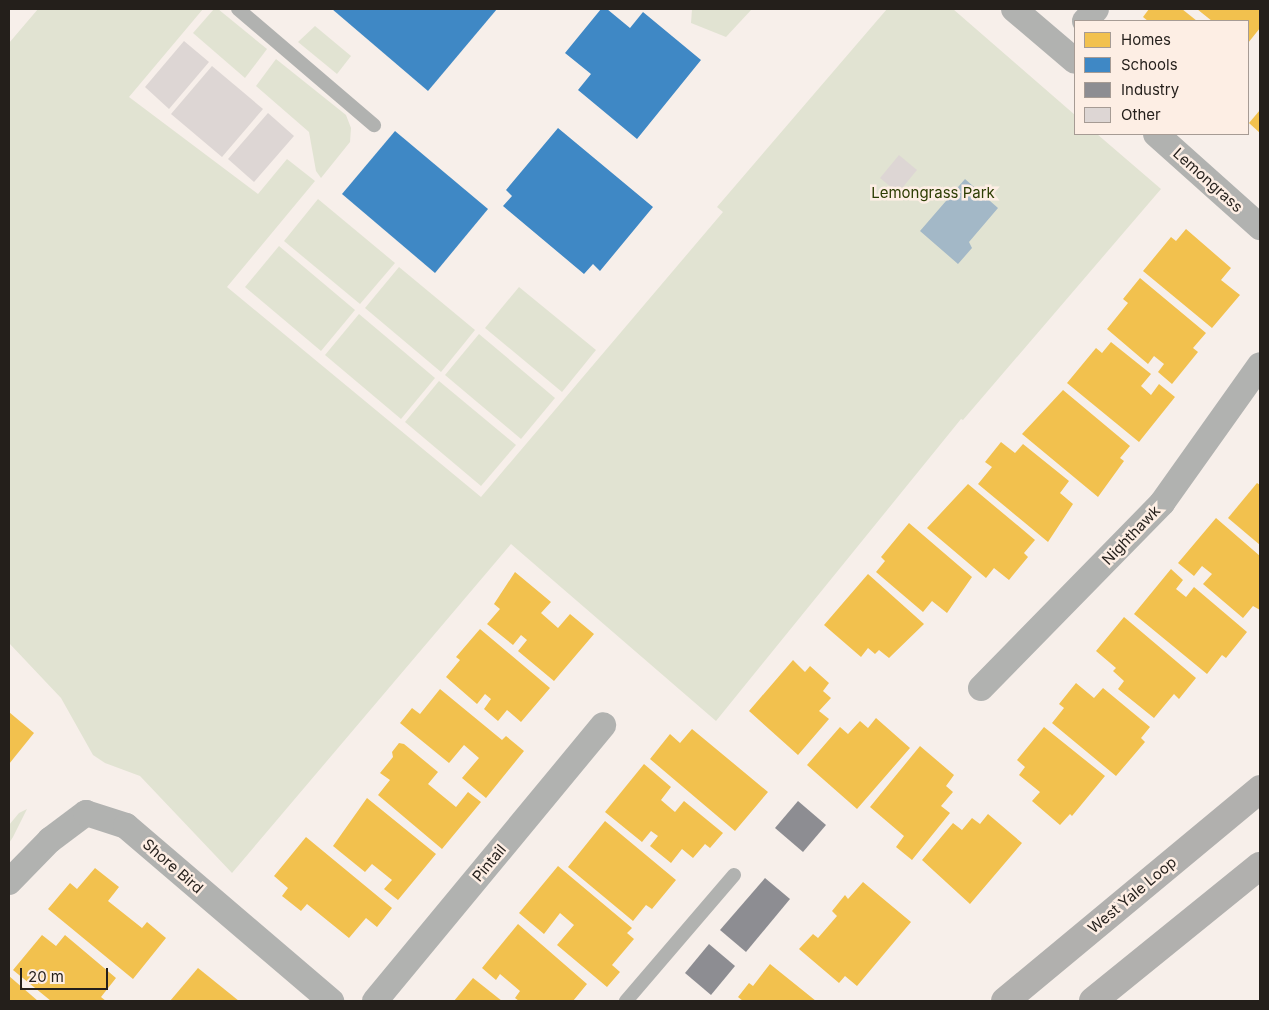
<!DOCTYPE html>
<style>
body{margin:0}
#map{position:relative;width:1269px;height:1010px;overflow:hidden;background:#f7efea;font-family:Inter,sans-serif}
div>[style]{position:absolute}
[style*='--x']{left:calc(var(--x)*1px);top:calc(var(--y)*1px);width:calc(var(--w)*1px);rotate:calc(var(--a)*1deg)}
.green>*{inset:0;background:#e1e3d2}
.water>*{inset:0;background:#a3b8c7}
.homes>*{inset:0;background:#f2c14e}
.schools>*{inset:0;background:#3f88c5}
.industry>*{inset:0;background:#8d8d92}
.building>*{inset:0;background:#ddd6d4}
.lane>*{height:14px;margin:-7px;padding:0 7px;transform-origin:7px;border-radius:7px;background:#b1b2b0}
.street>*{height:26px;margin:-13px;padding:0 13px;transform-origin:13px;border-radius:13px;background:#b1b2b0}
.secondary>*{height:28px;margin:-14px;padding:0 14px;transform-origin:14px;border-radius:14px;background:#b1b0ae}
span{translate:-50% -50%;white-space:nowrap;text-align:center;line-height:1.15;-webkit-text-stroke:5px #fdeee4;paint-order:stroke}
.street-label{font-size:15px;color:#241f1b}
.park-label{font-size:15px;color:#2d3d03}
.frame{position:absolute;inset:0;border:10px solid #241f1b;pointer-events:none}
.legend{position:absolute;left:1074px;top:20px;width:175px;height:115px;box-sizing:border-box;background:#fdeee4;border:1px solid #a69b94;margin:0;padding:6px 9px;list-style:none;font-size:15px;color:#241f1b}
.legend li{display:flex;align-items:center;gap:10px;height:25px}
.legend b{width:25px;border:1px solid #a69b94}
.scale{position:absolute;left:20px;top:968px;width:88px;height:22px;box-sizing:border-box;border:2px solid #241f1b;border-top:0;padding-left:6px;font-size:15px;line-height:18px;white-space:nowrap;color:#241f1b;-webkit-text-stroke:4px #fdeee4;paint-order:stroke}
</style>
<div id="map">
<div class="green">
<div style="clip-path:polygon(38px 9px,203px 9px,129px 97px,258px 194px,287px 159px,315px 181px,227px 287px,481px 497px,723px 212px,717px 207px,887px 9px,953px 9px,1075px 115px,1075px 134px,1097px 134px,1161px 189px,963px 420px,961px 419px,716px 721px,511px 544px,232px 873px,140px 776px,105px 763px,93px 755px,61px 698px,9px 643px,9px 43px)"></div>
<div style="clip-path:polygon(214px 9px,218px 9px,267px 49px,245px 78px,193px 33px)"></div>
<div style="clip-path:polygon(692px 9px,752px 9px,726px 37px,691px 23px)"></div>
<div style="clip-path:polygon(315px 26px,351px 56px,337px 74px,298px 42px)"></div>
<div style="clip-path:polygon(276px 59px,346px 115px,351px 128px,350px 142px,321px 178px,316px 171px,309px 132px,256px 86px)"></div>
<div style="clip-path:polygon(318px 199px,395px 263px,360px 304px,284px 241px)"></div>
<div style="clip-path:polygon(279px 246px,355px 310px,321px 351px,245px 287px)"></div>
<div style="clip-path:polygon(399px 267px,475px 330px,441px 372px,365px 308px)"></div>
<div style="clip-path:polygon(519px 287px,596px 350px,562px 392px,485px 328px)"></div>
<div style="clip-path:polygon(359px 314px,435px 378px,401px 419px,325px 355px)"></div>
<div style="clip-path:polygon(479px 334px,555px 398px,521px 439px,445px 375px)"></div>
<div style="clip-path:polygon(439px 381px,516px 445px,481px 486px,405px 422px)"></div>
<div style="clip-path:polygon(27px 809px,13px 837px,9px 843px,9px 825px,19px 813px)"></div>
</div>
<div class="water">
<div style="clip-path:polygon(965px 179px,998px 208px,969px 242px,972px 248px,958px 264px,920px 231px)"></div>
</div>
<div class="homes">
<div style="clip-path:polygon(1149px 9px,1182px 9px,1197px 21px,1148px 21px,1143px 17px)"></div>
<div style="clip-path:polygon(1197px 9px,1260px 9px,1260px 28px,1248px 43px,1248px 21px,1212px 21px)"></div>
<div style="clip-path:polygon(1260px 110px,1260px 133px,1249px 123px)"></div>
<div style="clip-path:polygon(1186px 229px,1231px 268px,1221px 280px,1240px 295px,1212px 328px,1143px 271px,1171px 237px,1176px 241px)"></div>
<div style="clip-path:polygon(1140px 278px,1206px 333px,1193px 348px,1198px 352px,1172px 384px,1158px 372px,1164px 364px,1154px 356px,1148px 364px,1107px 329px,1128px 303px,1123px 299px)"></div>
<div style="clip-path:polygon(1111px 342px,1151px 374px,1141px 386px,1151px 395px,1159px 384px,1175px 397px,1139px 442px,1067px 383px,1096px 348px,1102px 353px)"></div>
<div style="clip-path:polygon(1063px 390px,1130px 446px,1120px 458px,1124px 461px,1098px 497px,1022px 434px)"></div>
<div style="clip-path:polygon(1001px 442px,1015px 453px,1023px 444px,1069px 481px,1060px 493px,1073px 504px,1048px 542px,978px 484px,992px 467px,985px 462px)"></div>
<div style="clip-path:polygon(1257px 483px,1260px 485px,1260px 545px,1228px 518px)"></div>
<div style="clip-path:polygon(968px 484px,1035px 540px,1024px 553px,1028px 557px,1009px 580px,994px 568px,986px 578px,927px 528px)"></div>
<div style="clip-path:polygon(1216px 518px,1260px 556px,1260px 610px,1253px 606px,1243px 618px,1203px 584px,1212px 574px,1202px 566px,1194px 576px,1178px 563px)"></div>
<div style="clip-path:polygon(909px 523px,972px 577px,947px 613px,932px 601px,923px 612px,876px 572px,885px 561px,881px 557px)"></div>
<div style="clip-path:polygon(1171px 569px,1183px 580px,1176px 589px,1186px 597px,1194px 587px,1247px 632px,1226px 658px,1222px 655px,1207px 674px,1134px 614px)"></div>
<div style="clip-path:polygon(515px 572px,551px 602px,541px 613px,558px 628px,570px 614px,594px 634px,554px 681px,518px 651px,527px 640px,521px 635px,513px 645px,487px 624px,500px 609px,494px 604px)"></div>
<div style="clip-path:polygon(868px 574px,924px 624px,889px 658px,879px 650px,875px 654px,868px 648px,861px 657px,824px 625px)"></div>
<div style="clip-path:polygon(1124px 617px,1196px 678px,1179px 699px,1174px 694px,1154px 718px,1118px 689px,1124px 681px,1113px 671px,1116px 668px,1096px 651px)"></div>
<div style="clip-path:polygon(480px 629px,550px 688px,521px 722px,507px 710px,498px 721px,484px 709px,491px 699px,485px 694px,477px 704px,446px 677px,460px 660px,456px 657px)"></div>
<div style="clip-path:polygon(793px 660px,805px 672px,810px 666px,829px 683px,823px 691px,831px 698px,819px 711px,829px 719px,798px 755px,749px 711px)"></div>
<div style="clip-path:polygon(1076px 683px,1094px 698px,1103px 688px,1150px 727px,1141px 738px,1145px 742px,1116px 776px,1052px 723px,1064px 708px,1059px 704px)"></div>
<div style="clip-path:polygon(440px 689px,502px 740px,506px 736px,524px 751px,486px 798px,462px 778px,479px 758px,464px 745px,449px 763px,400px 723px,412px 708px,420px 714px)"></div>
<div style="clip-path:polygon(9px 712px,34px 733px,9px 764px)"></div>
<div style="clip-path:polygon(876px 718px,910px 748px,857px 809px,807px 765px,840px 727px,848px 734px,860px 721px,868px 728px)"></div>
<div style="clip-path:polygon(1044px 727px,1105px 776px,1072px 816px,1070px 814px,1060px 825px,1032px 801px,1040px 792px,1019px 775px,1025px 767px,1017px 760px)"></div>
<div style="clip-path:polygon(692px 729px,768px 792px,735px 831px,650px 759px,670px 734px,680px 743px)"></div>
<div style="clip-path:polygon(399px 743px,404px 744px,438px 772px,428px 784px,456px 807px,468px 792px,481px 802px,442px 849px,378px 795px,390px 780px,380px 773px,393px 757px,392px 752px)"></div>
<div style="clip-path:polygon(920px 746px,954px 775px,946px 786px,953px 792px,941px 806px,950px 813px,912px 860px,896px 847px,904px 836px,870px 807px)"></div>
<div style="clip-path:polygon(644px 764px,671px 787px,661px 800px,675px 812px,684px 801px,723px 833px,710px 848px,705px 844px,693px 858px,682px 849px,671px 863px,650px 846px,658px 836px,651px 831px,642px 842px,605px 812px)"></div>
<div style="clip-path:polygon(367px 798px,436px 854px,398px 900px,384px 889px,392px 880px,372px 864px,365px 872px,333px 846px)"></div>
<div style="clip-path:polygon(988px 814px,1022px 843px,970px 904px,922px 860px,953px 823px,962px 830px,972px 818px,980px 824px)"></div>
<div style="clip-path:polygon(605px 821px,676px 880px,652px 909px,646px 905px,633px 921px,568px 867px)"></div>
<div style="clip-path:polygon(306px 837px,392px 908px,377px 927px,366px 918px,349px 938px,307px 904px,301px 911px,282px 896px,288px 888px,274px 876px)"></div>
<div style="clip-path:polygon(558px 866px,632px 928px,627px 933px,634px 939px,612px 965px,620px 972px,607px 987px,557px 945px,574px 925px,560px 913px,544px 934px,519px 913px)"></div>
<div style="clip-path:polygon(95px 868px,119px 887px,108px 901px,142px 928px,147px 922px,166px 938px,133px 979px,48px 909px,70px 883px,77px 889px)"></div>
<div style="clip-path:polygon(863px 882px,911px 922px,857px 986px,845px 976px,839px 983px,799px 949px,813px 934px,818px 938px,837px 916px,832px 911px,845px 895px,848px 899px)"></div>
<div style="clip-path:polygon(518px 924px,587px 984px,573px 1001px,519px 1001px,515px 998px,520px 991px,500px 974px,496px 980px,482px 968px)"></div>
<div style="clip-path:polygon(42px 935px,56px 946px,65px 935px,116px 978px,101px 997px,106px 1001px,51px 1001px,13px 970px)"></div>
<div style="clip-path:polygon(770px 964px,816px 1001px,743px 1001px,738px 997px,749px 983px,753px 986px)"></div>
<div style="clip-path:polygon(198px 968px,239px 1001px,170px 1001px)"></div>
<div style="clip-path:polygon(9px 976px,38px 1001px,9px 1001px)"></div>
<div style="clip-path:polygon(473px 978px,502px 1001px,454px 1001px)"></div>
</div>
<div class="schools">
<div style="clip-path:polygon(332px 9px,497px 9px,428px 91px)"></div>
<div style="clip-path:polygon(601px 9px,607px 9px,630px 28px,643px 12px,701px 60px,637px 139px,578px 90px,591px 74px,565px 53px)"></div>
<div style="clip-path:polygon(558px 128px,653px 207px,600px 271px,593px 264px,584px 274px,503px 206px,512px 196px,506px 190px)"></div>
<div style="clip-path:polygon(395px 131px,488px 209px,435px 273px,342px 194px)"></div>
</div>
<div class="industry">
<div style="clip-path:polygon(798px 801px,826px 825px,803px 852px,775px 828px)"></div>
<div style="clip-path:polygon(765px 878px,790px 899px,746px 952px,720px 930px)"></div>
<div style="clip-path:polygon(709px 944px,735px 966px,711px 995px,685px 973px)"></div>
</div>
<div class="building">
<div style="clip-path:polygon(184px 41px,209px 62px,169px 109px,145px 87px)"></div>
<div style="clip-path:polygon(212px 66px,263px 109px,222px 157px,171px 114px)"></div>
<div style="clip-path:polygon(268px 113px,294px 136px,254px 182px,228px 159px)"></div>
<div style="clip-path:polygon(899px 155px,917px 170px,898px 193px,880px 178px)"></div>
</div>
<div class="lane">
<div style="--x:238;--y:9;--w:179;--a:40.5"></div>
<div style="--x:626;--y:1001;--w:166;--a:-49.4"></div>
</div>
<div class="street">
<div style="--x:1014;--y:9;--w:80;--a:40.4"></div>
<div style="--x:1085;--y:21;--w:16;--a:-47"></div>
<div style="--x:1156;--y:134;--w:140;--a:41.8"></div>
<div style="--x:981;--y:688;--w:259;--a:-45.6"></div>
<div style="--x:1162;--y:503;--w:169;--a:-54.6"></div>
<div style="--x:9;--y:882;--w:59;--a:-45.7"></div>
<div style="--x:50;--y:840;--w:45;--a:-36.9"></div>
<div style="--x:86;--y:813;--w:42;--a:18"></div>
<div style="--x:126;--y:826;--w:270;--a:40.5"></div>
<div style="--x:375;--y:1001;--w:358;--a:-50.4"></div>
</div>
<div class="secondary">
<div style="--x:1005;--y:1001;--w:332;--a:-39.7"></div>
<div style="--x:1093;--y:1001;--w:215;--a:-39"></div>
</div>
<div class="street-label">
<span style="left:1208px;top:180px;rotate:42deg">Lemongrass</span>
<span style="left:1131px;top:535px;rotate:-46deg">Nighthawk</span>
<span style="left:489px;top:863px;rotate:-50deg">Pintail</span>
<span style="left:173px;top:866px;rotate:41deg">Shore Bird</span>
<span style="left:1132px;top:895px;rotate:-40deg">West Yale Loop</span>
</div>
<div class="park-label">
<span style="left:933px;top:193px">Lemongrass Park</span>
</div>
<div class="frame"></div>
<ul class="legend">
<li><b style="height:14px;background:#f2c14e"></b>Homes</li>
<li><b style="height:14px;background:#3f88c5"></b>Schools</li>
<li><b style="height:14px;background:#8d8d92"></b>Industry</li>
<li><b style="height:14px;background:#ddd6d4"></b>Other</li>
</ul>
<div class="scale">20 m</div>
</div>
